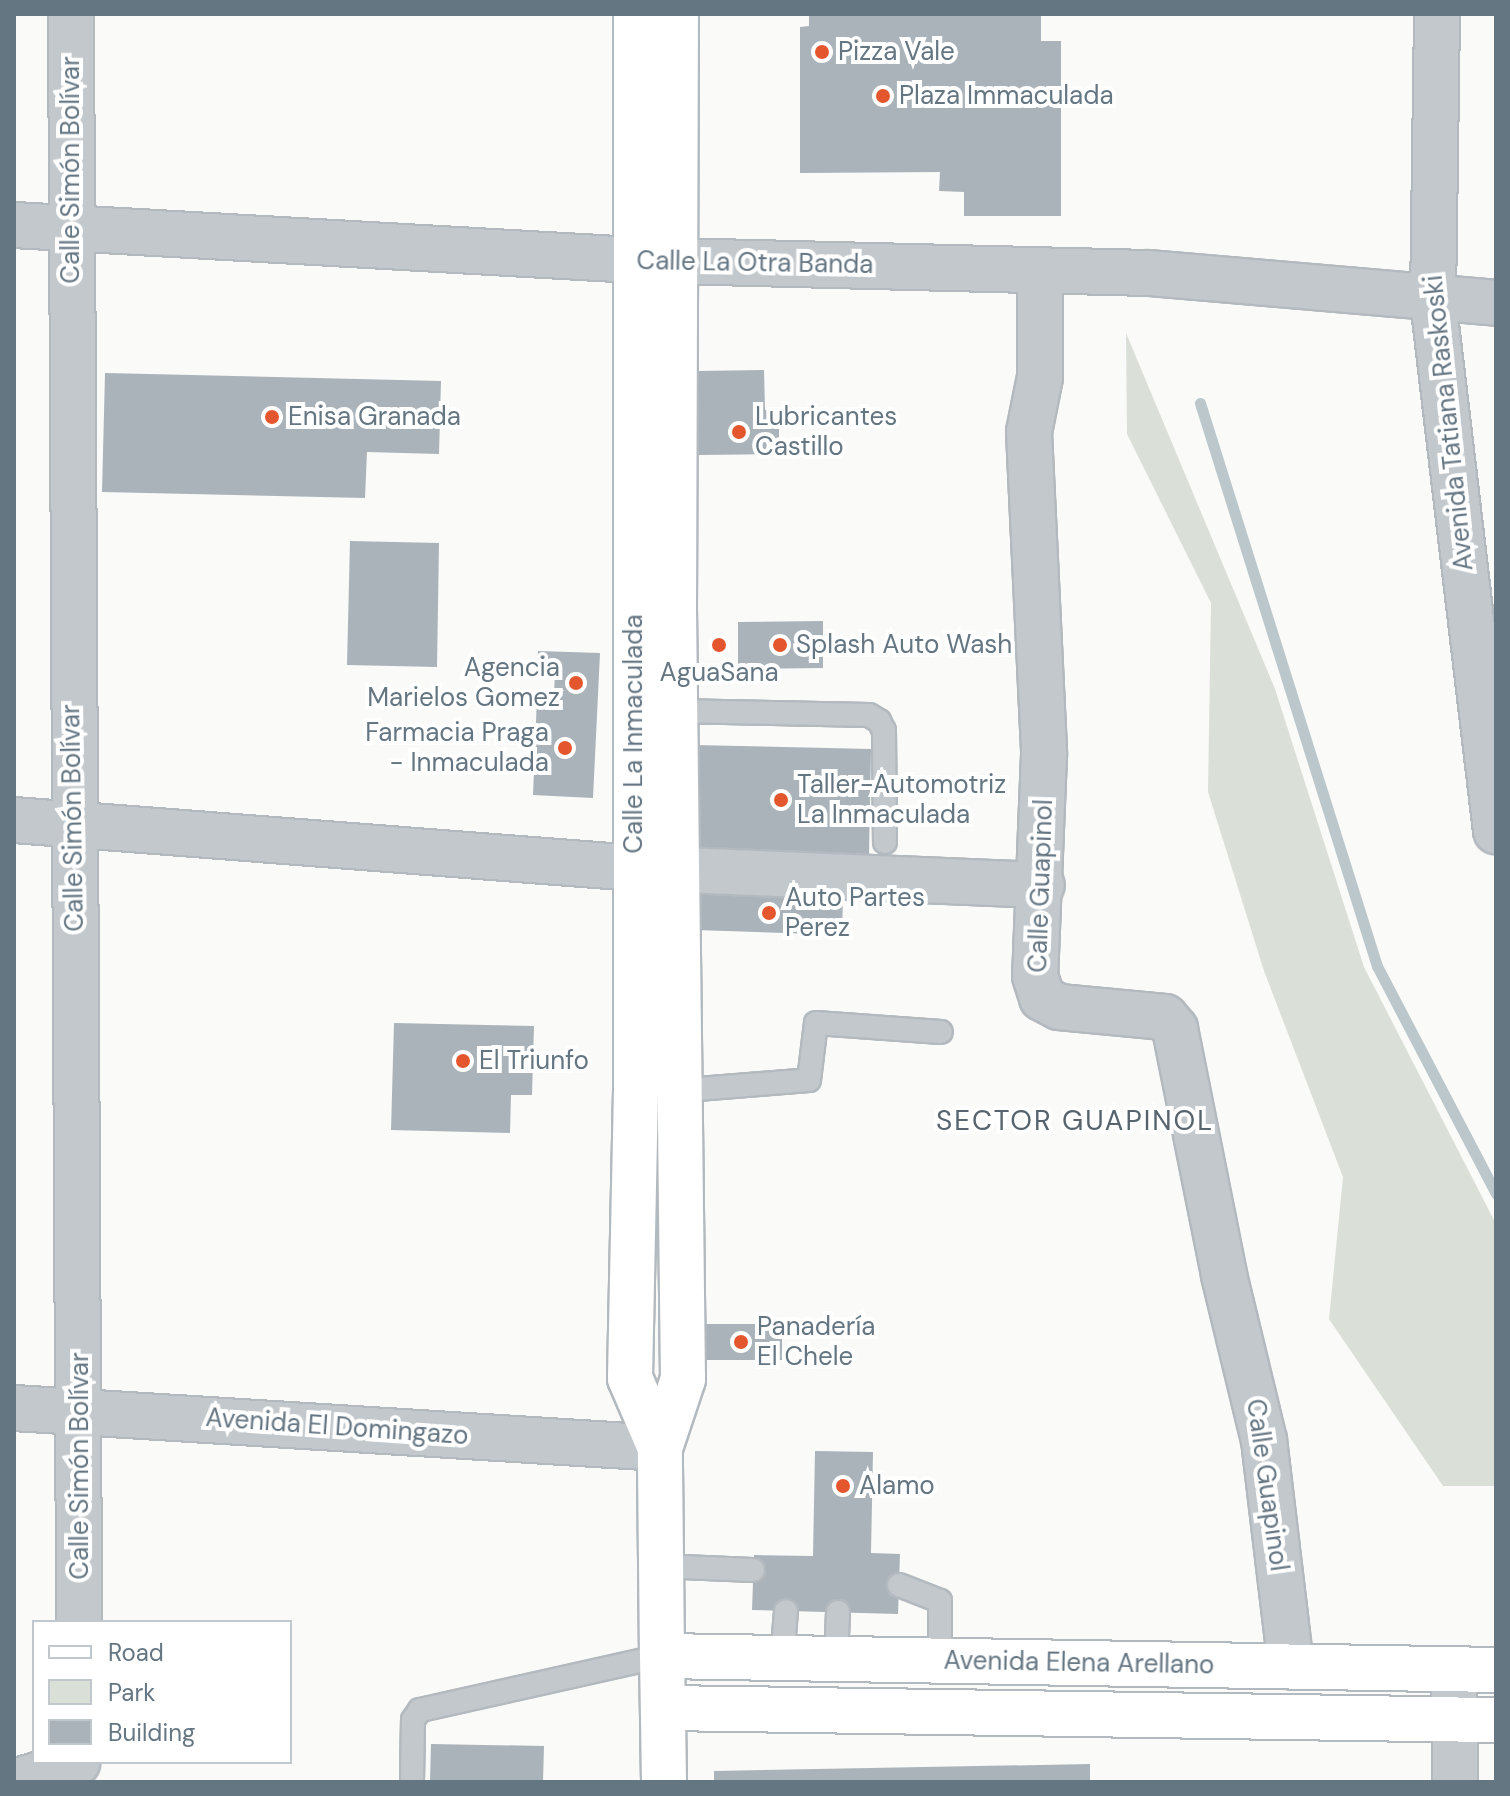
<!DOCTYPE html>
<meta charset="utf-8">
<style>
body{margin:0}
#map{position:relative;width:1510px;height:1796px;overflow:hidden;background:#fafaf8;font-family:"DM Sans",sans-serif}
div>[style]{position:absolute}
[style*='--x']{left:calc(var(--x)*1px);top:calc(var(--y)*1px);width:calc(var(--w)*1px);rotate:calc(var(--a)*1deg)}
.green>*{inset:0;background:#dadfd7}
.stream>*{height:11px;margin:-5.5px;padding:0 5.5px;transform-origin:5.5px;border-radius:5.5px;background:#bbc7cb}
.building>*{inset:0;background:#aab3b9}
.roads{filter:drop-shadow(2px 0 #b3babf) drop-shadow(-2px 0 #b3babf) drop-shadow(0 2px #b3babf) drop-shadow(0 -2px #b3babf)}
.service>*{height:22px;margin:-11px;padding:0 11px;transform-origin:11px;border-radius:11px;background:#c3c8cc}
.minor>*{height:44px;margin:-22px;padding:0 22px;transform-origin:22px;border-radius:22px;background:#c3c8cc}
.secondary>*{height:44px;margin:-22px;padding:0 22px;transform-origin:22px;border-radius:22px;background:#fff}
.trunk>*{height:44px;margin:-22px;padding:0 22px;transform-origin:22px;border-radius:22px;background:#fff}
.dots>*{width:22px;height:22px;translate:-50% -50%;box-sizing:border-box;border:4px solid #fff;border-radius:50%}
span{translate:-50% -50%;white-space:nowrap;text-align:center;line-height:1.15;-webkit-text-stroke:8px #fff;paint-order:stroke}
.poi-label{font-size:26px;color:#657683}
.left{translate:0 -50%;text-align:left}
.right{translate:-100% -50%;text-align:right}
.street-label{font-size:26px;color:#657683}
.neighbourhood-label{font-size:28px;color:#57646e;letter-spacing:2px}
.frame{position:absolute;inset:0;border:16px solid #657683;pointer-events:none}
.legend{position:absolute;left:32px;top:1620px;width:260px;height:144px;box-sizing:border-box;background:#fff;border:2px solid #c1c8cd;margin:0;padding:10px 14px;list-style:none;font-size:24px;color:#657683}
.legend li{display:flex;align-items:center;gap:16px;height:40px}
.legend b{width:40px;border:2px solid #c1c8cd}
</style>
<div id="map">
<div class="green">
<div style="clip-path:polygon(1126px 333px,1275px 689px,1364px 967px,1496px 1224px,1496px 1486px,1443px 1486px,1329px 1319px,1343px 1177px,1264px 971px,1208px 792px,1211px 603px,1127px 434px)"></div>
</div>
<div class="stream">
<div style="--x:1200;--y:403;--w:590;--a:72.55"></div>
<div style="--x:1377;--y:966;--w:257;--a:62.4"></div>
</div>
<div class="building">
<div style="clip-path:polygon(809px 14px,1041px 14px,1041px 41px,1061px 41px,1061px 216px,964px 216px,964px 192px,939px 191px,940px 172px,800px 173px,800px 27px,809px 26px)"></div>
<div style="clip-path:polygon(764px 370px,765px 410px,779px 409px,779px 454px,699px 455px,698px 371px)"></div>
<div style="clip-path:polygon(105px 373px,441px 381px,439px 454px,367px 452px,365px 498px,102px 492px)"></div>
<div style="clip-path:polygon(350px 541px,439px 543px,437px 667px,347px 665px)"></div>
<div style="clip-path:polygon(823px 621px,823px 668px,738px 669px,738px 622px)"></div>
<div style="clip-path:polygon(538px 651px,600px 653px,593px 798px,533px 795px,537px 697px,554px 698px,555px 668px,537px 668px)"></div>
<div style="clip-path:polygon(693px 745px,871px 749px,869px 855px,690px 851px)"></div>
<div style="clip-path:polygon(697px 892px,843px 896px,842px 935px,695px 930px)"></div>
<div style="clip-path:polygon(394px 1023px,534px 1026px,532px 1095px,511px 1095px,510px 1133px,391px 1130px)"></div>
<div style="clip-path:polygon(700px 1324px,782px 1324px,782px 1360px,700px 1360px)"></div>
<div style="clip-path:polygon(815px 1451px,873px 1452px,871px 1553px,900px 1554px,898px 1614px,752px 1610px,754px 1555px,813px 1556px)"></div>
<div style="clip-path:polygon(431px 1744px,544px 1746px,543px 1782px,430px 1782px)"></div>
<div style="clip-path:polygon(1090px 1764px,1090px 1782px,714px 1782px,714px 1771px)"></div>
</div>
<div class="roads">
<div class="service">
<div style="--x:675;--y:711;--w:194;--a:1.2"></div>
<div style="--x:869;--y:715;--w:12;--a:31"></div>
<div style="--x:879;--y:721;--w:11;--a:63"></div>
<div style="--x:884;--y:731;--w:111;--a:89.5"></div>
<div style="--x:673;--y:1091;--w:136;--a:-4.6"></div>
<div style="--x:809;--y:1080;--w:57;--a:-83"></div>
<div style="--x:816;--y:1023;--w:125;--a:4.1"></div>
<div style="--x:658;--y:1566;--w:95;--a:2.4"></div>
<div style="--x:899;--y:1585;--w:44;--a:21.3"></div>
<div style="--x:940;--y:1601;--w:61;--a:90"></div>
<div style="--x:782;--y:1659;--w:48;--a:-85.2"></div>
<div style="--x:836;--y:1660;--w:48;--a:-87.6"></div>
<div style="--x:412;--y:1782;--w:62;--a:-89.1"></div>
<div style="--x:413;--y:1720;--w:12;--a:-55"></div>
<div style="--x:420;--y:1710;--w:248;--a:-12.6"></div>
</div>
<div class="minor">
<div style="--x:71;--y:14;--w:1608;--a:89.71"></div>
<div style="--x:1437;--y:14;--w:286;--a:90.8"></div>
<div style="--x:1433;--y:300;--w:535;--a:83.23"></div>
<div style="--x:14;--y:225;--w:622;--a:3.23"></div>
<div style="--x:635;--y:260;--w:514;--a:1.45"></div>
<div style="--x:1149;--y:273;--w:348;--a:4.9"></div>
<div style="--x:1040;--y:273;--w:104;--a:90"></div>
<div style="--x:1040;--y:377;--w:56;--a:101.3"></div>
<div style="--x:1029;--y:432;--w:323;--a:87.3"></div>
<div style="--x:1044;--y:755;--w:221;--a:92.3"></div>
<div style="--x:1035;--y:976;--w:23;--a:72"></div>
<div style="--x:1042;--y:998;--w:19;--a:28"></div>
<div style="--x:1059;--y:1007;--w:106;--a:5.4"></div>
<div style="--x:1165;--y:1017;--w:16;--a:50"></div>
<div style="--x:1175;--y:1029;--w:251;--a:78.7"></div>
<div style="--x:1224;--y:1275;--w:170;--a:76.4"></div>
<div style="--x:1264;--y:1440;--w:228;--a:83.2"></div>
<div style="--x:14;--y:820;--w:623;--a:4.42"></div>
<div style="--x:635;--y:868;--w:407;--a:2.4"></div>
<div style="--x:14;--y:1408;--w:647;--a:3.54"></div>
<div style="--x:1454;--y:1669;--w:113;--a:89.5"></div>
<div style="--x:14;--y:1782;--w:66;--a:-16.8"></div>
</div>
<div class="secondary">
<div style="--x:636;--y:14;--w:1076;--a:90"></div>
<div style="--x:636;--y:1090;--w:288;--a:91.2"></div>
<div style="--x:630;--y:1378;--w:76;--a:66.8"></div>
<div style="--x:662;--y:1656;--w:208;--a:-90.6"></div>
<div style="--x:660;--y:1448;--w:73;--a:-71.6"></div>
<div style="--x:683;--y:1379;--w:770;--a:-90.67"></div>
<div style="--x:674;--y:609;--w:595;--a:-89.81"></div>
</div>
<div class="trunk">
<div style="--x:664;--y:1708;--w:832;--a:0.83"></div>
<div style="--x:664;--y:1782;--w:126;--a:-90.9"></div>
<div style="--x:662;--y:1656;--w:834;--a:0.96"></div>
</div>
</div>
<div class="dots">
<div style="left:822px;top:52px;background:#e4572e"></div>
<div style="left:883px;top:96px;background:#e4572e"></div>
<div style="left:272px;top:417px;background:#e4572e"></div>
<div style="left:739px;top:432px;background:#e4572e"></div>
<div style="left:719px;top:645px;background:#e4572e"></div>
<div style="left:780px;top:645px;background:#e4572e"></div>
<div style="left:576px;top:683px;background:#e4572e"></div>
<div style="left:565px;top:748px;background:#e4572e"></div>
<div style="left:781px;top:800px;background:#e4572e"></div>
<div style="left:769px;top:913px;background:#e4572e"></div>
<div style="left:463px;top:1061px;background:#e4572e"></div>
<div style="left:741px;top:1342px;background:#e4572e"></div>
<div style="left:843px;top:1486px;background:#e4572e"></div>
</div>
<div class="poi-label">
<span class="left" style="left:838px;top:52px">Pizza Vale</span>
<span class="left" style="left:899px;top:96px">Plaza Immaculada</span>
<span class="left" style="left:288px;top:417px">Enisa Granada</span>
<span class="left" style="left:755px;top:432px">Lubricantes<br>Castillo</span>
<span class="left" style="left:796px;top:645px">Splash Auto Wash</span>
<span class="right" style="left:560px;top:683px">Agencia<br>Marielos Gomez</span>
<span style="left:719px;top:673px">AguaSana</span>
<span class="right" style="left:549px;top:748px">Farmacia Praga<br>- Inmaculada</span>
<span class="left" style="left:797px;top:800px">Taller-Automotriz<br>La Inmaculada</span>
<span class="left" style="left:785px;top:913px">Auto Partes<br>Perez</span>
<span class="left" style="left:479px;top:1061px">El Triunfo</span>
<span class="left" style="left:757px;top:1342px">Panadería<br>El Chele</span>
<span class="left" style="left:859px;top:1486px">Alamo</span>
</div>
<div class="street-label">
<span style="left:71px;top:170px;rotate:-90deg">Calle Simón Bolívar</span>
<span style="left:755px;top:263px;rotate:1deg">Calle La Otra Banda</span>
<span style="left:1449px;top:423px;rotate:-96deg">Avenida Tatiana Raskoski</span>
<span style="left:634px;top:734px;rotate:-90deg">Calle La Inmaculada</span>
<span style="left:73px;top:818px;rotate:-91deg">Calle Simón Bolívar</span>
<span style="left:1041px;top:886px;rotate:-88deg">Calle Guapinol</span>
<span style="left:337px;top:1427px;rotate:4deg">Avenida El Domingazo</span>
<span style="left:80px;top:1466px;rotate:-90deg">Calle Simón Bolívar</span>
<span style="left:1267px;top:1485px;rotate:82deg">Calle Guapinol</span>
<span style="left:1079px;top:1663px;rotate:1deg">Avenida Elena Arellano</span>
</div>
<div class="neighbourhood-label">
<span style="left:1075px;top:1121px">SECTOR GUAPINOL</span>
</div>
<div class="frame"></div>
<ul class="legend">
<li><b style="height:10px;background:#fff"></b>Road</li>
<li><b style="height:22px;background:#dadfd7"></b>Park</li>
<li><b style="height:22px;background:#aab3b9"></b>Building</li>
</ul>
</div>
